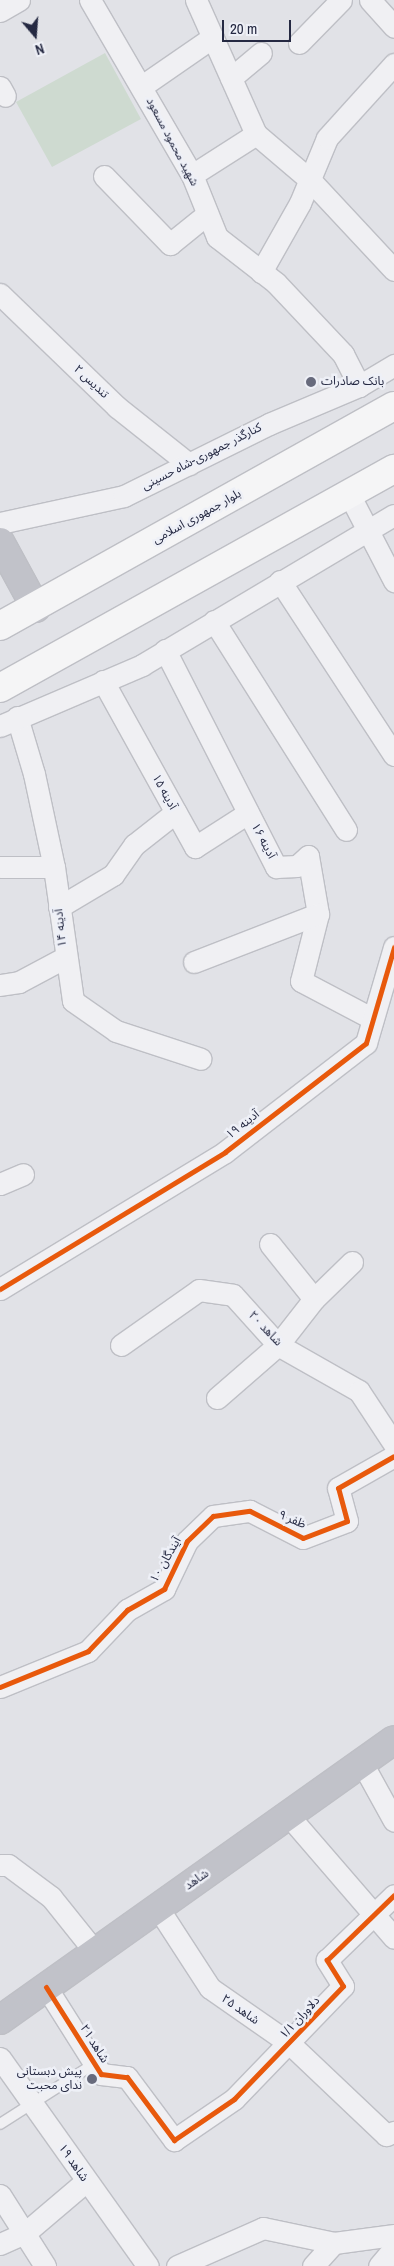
<!DOCTYPE html>
<meta charset="utf-8">
<style>
body{margin:0}
#map{position:relative;width:394px;height:2266px;overflow:hidden;background:#e1e2e7;font-family:"Archivo Narrow","Noto Sans Arabic",sans-serif}
div>[style]{position:absolute}
[style*='--x']{left:calc(var(--x)*1px);top:calc(var(--y)*1px);width:calc(var(--w)*1px);rotate:calc(var(--a)*1deg)}
.green>*{inset:0;background:#cedad0}
.roads{filter:drop-shadow(1px 0 #bebfc5) drop-shadow(-1px 0 #bebfc5) drop-shadow(0 1px #bebfc5) drop-shadow(0 -1px #bebfc5)}
.service>*{height:10px;margin:-5px;padding:0 5px;transform-origin:5px;border-radius:5px;background:#f0f0f3}
.minor>*{height:21px;margin:-10.5px;padding:0 10.5px;transform-origin:10.5px;border-radius:10.5px;background:#f0f0f3}
.secondary>*{height:28px;margin:-14px;padding:0 14px;transform-origin:14px;border-radius:14px;background:#c1c2c9}
.primary>*{height:28px;margin:-14px;padding:0 14px;transform-origin:14px;border-radius:14px;background:#f5f5f6}
.cycleway>*{height:5px;margin:-2.5px;padding:0 2.5px;transform-origin:2.5px;border-radius:2.5px;background:#e8590c}
.dots>*{width:14px;height:14px;translate:-50% -50%;box-sizing:border-box;border:2px solid #eef0f7;border-radius:50%}
span{translate:-50% -50%;white-space:nowrap;text-align:center;line-height:1.15;-webkit-text-stroke:5px #eef0f7;paint-order:stroke}
.street-label{font-size:12px;color:#252942}
.poi-label{font-size:12px;color:#252942}
.left{translate:0 -50%;text-align:left}
.right{translate:-100% -50%;text-align:right}
.north{position:absolute;left:10px;top:10px;width:50px;height:50px;-webkit-text-stroke:4px #eef0f7;paint-order:stroke;rotate:162deg;font-size:14px;font-weight:700;line-height:20px;text-align:center;color:#252942}
.north::after{content:'';display:block;margin:auto;width:18px;height:22px;background:#252942;clip-path:polygon(50% 0,100% 100%,50% 72%,0 100%)}
.scale{position:absolute;left:222px;top:20px;width:69px;height:22px;box-sizing:border-box;border:2px solid #252942;border-top:0;padding-left:6px;font-size:15px;line-height:18px;white-space:nowrap;color:#252942;-webkit-text-stroke:4px #eef0f7;paint-order:stroke}
</style>
<div id="map">
<div class="green">
<div style="clip-path:polygon(105px 53px,141px 119px,52px 167px,16px 102px)"></div>
</div>
<div class="roads">
<div class="service">
<div style="--x:0;--y:2124;--w:112;--a:-32.6"></div>
</div>
<div class="minor">
<div style="--x:90;--y:0;--w:203;--a:59.8"></div>
<div style="--x:192;--y:175;--w:67;--a:68"></div>
<div style="--x:217;--y:237;--w:75;--a:37.9"></div>
<div style="--x:276;--y:283;--w:98;--a:46.7"></div>
<div style="--x:343;--y:354;--w:36;--a:63"></div>
<div style="--x:196;--y:0;--w:147;--a:65.9"></div>
<div style="--x:256;--y:134;--w:71;--a:40.4"></div>
<div style="--x:310;--y:180;--w:123;--a:47"></div>
<div style="--x:370;--y:0;--w:36;--a:48"></div>
<div style="--x:0;--y:11;--w:22;--a:-30"></div>
<div style="--x:299;--y:43;--w:60;--a:-45.7"></div>
<div style="--x:231;--y:78;--w:39;--a:-40"></div>
<div style="--x:142;--y:86;--w:86;--a:-34.6"></div>
<div style="--x:0;--y:87;--w:10;--a:61"></div>
<div style="--x:192;--y:175;--w:76;--a:-32.6"></div>
<div style="--x:104;--y:176;--w:95;--a:45.9"></div>
<div style="--x:170;--y:244;--w:48;--a:-39"></div>
<div style="--x:261;--y:272;--w:79;--a:-60.5"></div>
<div style="--x:300;--y:203;--w:70;--a:-67.4"></div>
<div style="--x:327;--y:138;--w:100;--a:-47.8"></div>
<div style="--x:0;--y:294;--w:163;--a:44"></div>
<div style="--x:117;--y:407;--w:92;--a:38.4"></div>
<div style="--x:350;--y:496;--w:96;--a:62.6"></div>
<div style="--x:0;--y:523;--w:127;--a:-12.3"></div>
<div style="--x:124;--y:496;--w:162;--a:-26.4"></div>
<div style="--x:269;--y:424;--w:98;--a:-22.9"></div>
<div style="--x:359;--y:386;--w:41;--a:-31"></div>
<div style="--x:280;--y:581;--w:208;--a:56.8"></div>
<div style="--x:214;--y:621;--w:247;--a:57.7"></div>
<div style="--x:165;--y:650;--w:244;--a:62.9"></div>
<div style="--x:276;--y:867;--w:21;--a:-3"></div>
<div style="--x:297;--y:866;--w:15;--a:-42"></div>
<div style="--x:308;--y:856;--w:59;--a:80.2"></div>
<div style="--x:318;--y:914;--w:69;--a:104.2"></div>
<div style="--x:301;--y:981;--w:81;--a:27.8"></div>
<div style="--x:103;--y:681;--w:190;--a:61"></div>
<div style="--x:195;--y:847;--w:63;--a:-32.7"></div>
<div style="--x:17;--y:717;--w:59;--a:73.4"></div>
<div style="--x:34;--y:774;--w:95;--a:77.9"></div>
<div style="--x:54;--y:867;--w:135;--a:81.9"></div>
<div style="--x:73;--y:1001;--w:52;--a:34.9"></div>
<div style="--x:116;--y:1031;--w:89;--a:18.2"></div>
<div style="--x:0;--y:726;--w:155;--a:-23.2"></div>
<div style="--x:142;--y:665;--w:293;--a:-30.8"></div>
<div style="--x:0;--y:867;--w:54;--a:0"></div>
<div style="--x:59;--y:907;--w:63;--a:-30.7"></div>
<div style="--x:113;--y:875;--w:37;--a:-55"></div>
<div style="--x:134;--y:845;--w:53;--a:-38.2"></div>
<div style="--x:194;--y:962;--w:133;--a:-21.2"></div>
<div style="--x:0;--y:985;--w:19;--a:-9"></div>
<div style="--x:19;--y:982;--w:51;--a:-28.1"></div>
<div style="--x:0;--y:1184;--w:25;--a:-23"></div>
<div style="--x:270;--y:1244;--w:70;--a:51.3"></div>
<div style="--x:0;--y:1289;--w:263;--a:-31.3"></div>
<div style="--x:225;--y:1152;--w:178;--a:-37.7"></div>
<div style="--x:366;--y:1043;--w:100;--a:-73.7"></div>
<div style="--x:121;--y:1345;--w:95;--a:-35.2"></div>
<div style="--x:199;--y:1290;--w:34;--a:8"></div>
<div style="--x:233;--y:1295;--w:67;--a:48"></div>
<div style="--x:278;--y:1345;--w:93;--a:29.6"></div>
<div style="--x:359;--y:1391;--w:64;--a:56.6"></div>
<div style="--x:217;--y:1398;--w:81;--a:-41"></div>
<div style="--x:278;--y:1345;--w:58;--a:-52"></div>
<div style="--x:314;--y:1299;--w:53;--a:-44.2"></div>
<div style="--x:0;--y:1687;--w:95;--a:-22.2"></div>
<div style="--x:88;--y:1651;--w:57;--a:-46.4"></div>
<div style="--x:127;--y:1610;--w:43;--a:-29.6"></div>
<div style="--x:164;--y:1589;--w:53;--a:-64.4"></div>
<div style="--x:187;--y:1541;--w:36;--a:-44"></div>
<div style="--x:213;--y:1516;--w:37;--a:-8"></div>
<div style="--x:250;--y:1511;--w:59;--a:27"></div>
<div style="--x:303;--y:1538;--w:47;--a:-21.1"></div>
<div style="--x:347;--y:1521;--w:34;--a:-105"></div>
<div style="--x:338;--y:1488;--w:64;--a:-29.7"></div>
<div style="--x:362;--y:1763;--w:66;--a:61.1"></div>
<div style="--x:288;--y:1815;--w:162;--a:49.2"></div>
<div style="--x:0;--y:1865;--w:8;--a:0"></div>
<div style="--x:8;--y:1865;--w:54;--a:36.7"></div>
<div style="--x:51;--y:1897;--w:70;--a:51.3"></div>
<div style="--x:158;--y:1908;--w:95;--a:57"></div>
<div style="--x:210;--y:1988;--w:96;--a:34.8"></div>
<div style="--x:289;--y:2043;--w:134;--a:43.5"></div>
<div style="--x:386;--y:2135;--w:9;--a:-21"></div>
<div style="--x:46;--y:1987;--w:103;--a:57.7"></div>
<div style="--x:101;--y:2074;--w:26;--a:7"></div>
<div style="--x:127;--y:2077;--w:79;--a:53.3"></div>
<div style="--x:174;--y:2140;--w:73;--a:-34.3"></div>
<div style="--x:234;--y:2099;--w:157;--a:-46"></div>
<div style="--x:343;--y:1986;--w:31;--a:-122"></div>
<div style="--x:327;--y:1960;--w:93;--a:-44.1"></div>
<div style="--x:0;--y:2058;--w:255;--a:54.6"></div>
<div style="--x:0;--y:2195;--w:84;--a:57.6"></div>
<div style="--x:0;--y:2244;--w:27;--a:-24"></div>
<div style="--x:25;--y:2233;--w:80;--a:-40.4"></div>
<div style="--x:177;--y:2266;--w:94;--a:-23.8"></div>
<div style="--x:263;--y:2228;--w:73;--a:11.9"></div>
<div style="--x:334;--y:2243;--w:61;--a:-7.6"></div>
<div style="--x:313;--y:2266;--w:31;--a:-48"></div>
<div style="--x:379;--y:2266;--w:23;--a:-50"></div>
</div>
<div class="secondary">
<div style="--x:0;--y:542;--w:75;--a:61.4"></div>
<div style="--x:0;--y:2020;--w:483;--a:-35.4"></div>
</div>
<div class="primary">
<div style="--x:0;--y:626;--w:451;--a:-29.2"></div>
<div style="--x:0;--y:688;--w:451;--a:-29.1"></div>
</div>
</div>
<div class="cycleway">
<div style="--x:0;--y:1289;--w:263;--a:-31.3"></div>
<div style="--x:225;--y:1152;--w:178;--a:-37.7"></div>
<div style="--x:366;--y:1043;--w:100;--a:-73.7"></div>
<div style="--x:0;--y:1687;--w:95;--a:-22.2"></div>
<div style="--x:88;--y:1651;--w:57;--a:-46.4"></div>
<div style="--x:127;--y:1610;--w:43;--a:-29.6"></div>
<div style="--x:164;--y:1589;--w:53;--a:-64.4"></div>
<div style="--x:187;--y:1541;--w:36;--a:-44"></div>
<div style="--x:213;--y:1516;--w:37;--a:-8"></div>
<div style="--x:250;--y:1511;--w:59;--a:27"></div>
<div style="--x:303;--y:1538;--w:47;--a:-21.1"></div>
<div style="--x:347;--y:1521;--w:34;--a:-105"></div>
<div style="--x:338;--y:1488;--w:64;--a:-29.7"></div>
<div style="--x:46;--y:1987;--w:103;--a:57.7"></div>
<div style="--x:101;--y:2074;--w:26;--a:7"></div>
<div style="--x:127;--y:2077;--w:79;--a:53.3"></div>
<div style="--x:174;--y:2140;--w:73;--a:-34.3"></div>
<div style="--x:234;--y:2099;--w:157;--a:-46"></div>
<div style="--x:343;--y:1986;--w:31;--a:-122"></div>
<div style="--x:327;--y:1960;--w:93;--a:-44.1"></div>
</div>
<div class="dots">
<div style="left:311px;top:382px;background:#676a7c"></div>
<div style="left:92px;top:2079px;background:#676a7c"></div>
</div>
<div class="street-label">
<span style="left:172px;top:142px;rotate:62deg">شهید محمود مسعود</span>
<span style="left:91px;top:382px;rotate:43deg">تندیس ۲</span>
<span style="left:202px;top:457px;rotate:-27deg">کنارگذر جمهوری-شاه حسینی</span>
<span style="left:197px;top:517px;rotate:-29deg">بلوار جمهوری اسلامی</span>
<span style="left:164px;top:792px;rotate:61deg">آدینه ۱۵</span>
<span style="left:263px;top:841px;rotate:62deg">آدینه ۱۶</span>
<span style="left:61px;top:928px;rotate:-96deg">آدینه ۱۴</span>
<span style="left:243px;top:1125px;rotate:-38deg">آدینه ۱۹</span>
<span style="left:265px;top:1329px;rotate:46deg">شاهد ۲۰</span>
<span style="left:292px;top:1520px;rotate:23deg">ظفر ۹</span>
<span style="left:166px;top:1560px;rotate:-60deg">آیندگان ۱۰</span>
<span style="left:197px;top:1880px;rotate:-35deg">شاهد</span>
<span style="left:240px;top:2010px;rotate:35deg">شاهد ۲۵</span>
<span style="left:300px;top:2018px;rotate:-47deg">دلاوران ۱/۱</span>
<span style="left:94px;top:2044px;rotate:58deg">شاهد ۲۱</span>
<span style="left:73px;top:2163px;rotate:55deg">شاهد ۱۹</span>
</div>
<div class="poi-label">
<span class="left" style="left:321px;top:382px">بانک صادرات</span>
<span class="right" style="left:82px;top:2079px">پیش دبستانی<br>ندای محبت</span>
</div>
<div class="north">N</div>
<div class="scale">20 m</div>
</div>
